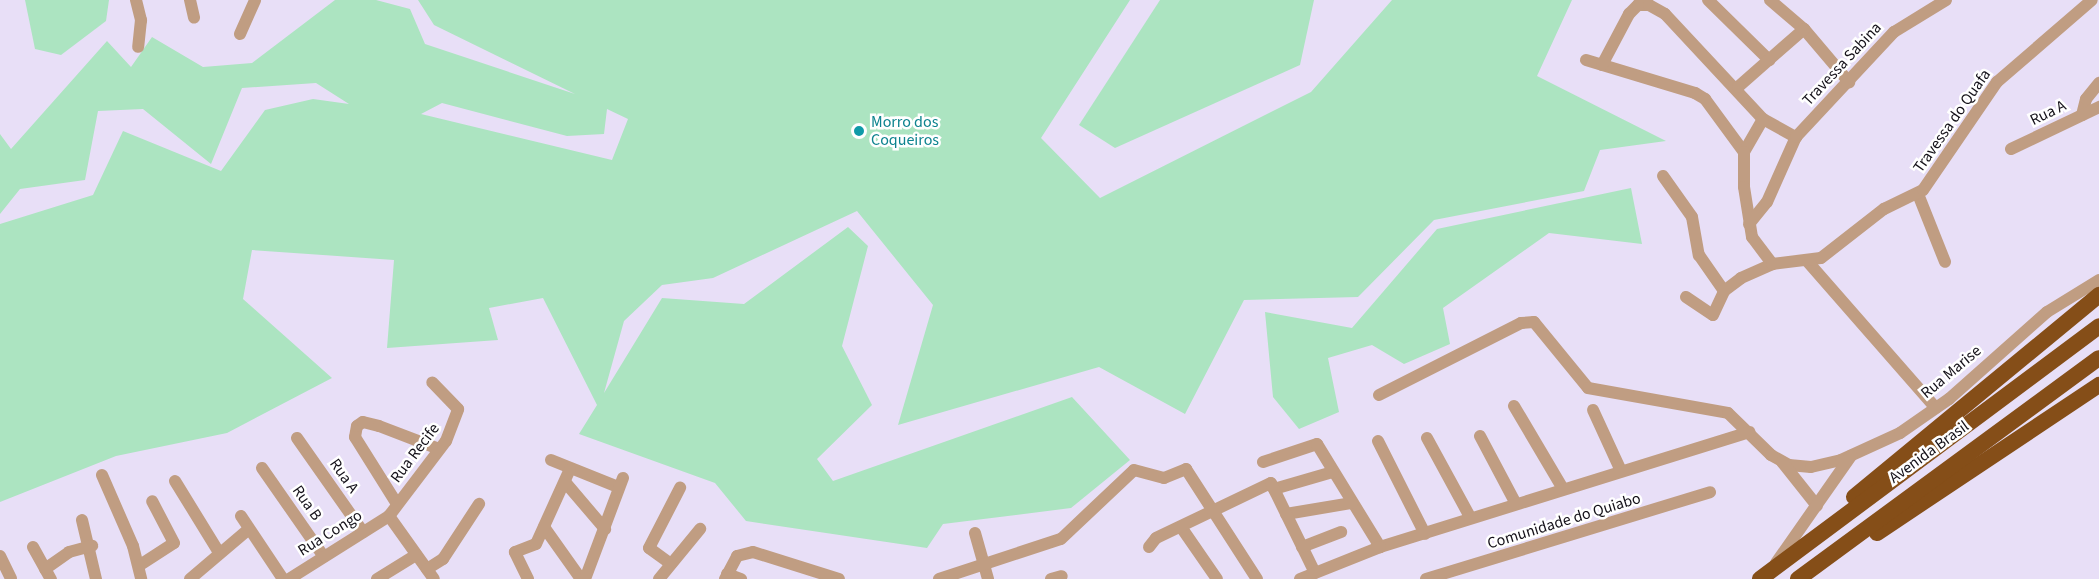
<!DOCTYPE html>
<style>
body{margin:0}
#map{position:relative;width:2099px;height:579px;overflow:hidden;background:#e8dff7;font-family:"Source Sans 3",sans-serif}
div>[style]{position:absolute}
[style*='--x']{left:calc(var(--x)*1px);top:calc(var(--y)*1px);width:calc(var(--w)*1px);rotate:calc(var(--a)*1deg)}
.green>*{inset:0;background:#ace4c1}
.minor>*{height:12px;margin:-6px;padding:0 6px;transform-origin:6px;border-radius:6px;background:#c09d82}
.highway>*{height:16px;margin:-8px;padding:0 8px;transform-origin:8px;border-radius:8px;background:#854e18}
.dots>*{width:16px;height:16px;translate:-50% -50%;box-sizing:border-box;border:3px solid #fff;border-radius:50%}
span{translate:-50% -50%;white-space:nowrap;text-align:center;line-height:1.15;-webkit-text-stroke:5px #fff;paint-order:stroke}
.street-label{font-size:16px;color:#141119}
.culture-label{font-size:16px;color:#0d838f}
.left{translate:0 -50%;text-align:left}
</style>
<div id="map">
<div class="green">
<div style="clip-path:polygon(25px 0,109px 0,106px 21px,61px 55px,35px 49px)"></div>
<div style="clip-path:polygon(evenodd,335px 0,376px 0,410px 9px,425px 44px,575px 94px,434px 25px,418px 0,1130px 0,1041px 138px,1100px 198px,1311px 92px,1392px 0,1572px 0,1537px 76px,1666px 141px,1600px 150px,1584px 191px,1434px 220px,1358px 297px,1244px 300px,1185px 414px,1099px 367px,898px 425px,933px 305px,857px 211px,713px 278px,662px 285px,624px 321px,604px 393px,662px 298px,744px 304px,848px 227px,868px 246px,842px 346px,872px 405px,817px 459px,833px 481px,1072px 397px,1130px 460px,1071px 508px,943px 524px,927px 548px,746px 521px,715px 483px,579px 434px,597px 405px,543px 298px,489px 308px,498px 340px,387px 348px,394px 260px,252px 250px,243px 299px,332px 378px,227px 433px,116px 456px,0 502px,0 224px,93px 195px,123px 131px,221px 171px,265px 110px,313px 99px,349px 104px,316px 83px,242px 88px,211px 164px,143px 109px,98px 111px,85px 180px,20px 189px,0 214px,0 134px,11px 149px,107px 41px,131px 67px,152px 37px,203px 67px,252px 63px,335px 0,442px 103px,567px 136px,604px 134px,607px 109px,628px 119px,612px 160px,421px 114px,442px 103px)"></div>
<div style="clip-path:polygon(1160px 0,1314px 0,1300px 65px,1115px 148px,1079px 125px)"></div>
<div style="clip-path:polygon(1631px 188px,1642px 244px,1549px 233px,1443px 308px,1450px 344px,1404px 364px,1372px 345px,1328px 358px,1339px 412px,1299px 429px,1273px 397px,1265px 312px,1352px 328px,1437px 229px)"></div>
</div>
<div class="minor">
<div style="--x:136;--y:0;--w:21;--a:76"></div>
<div style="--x:141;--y:20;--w:27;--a:96"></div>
<div style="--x:190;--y:0;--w:18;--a:77"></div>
<div style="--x:1708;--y:0;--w:86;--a:44.5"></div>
<div style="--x:1770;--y:0;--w:45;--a:40.5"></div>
<div style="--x:1804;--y:29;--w:70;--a:49.7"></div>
<div style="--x:240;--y:34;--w:37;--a:-66"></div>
<div style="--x:1586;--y:60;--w:114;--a:16.8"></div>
<div style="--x:1695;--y:93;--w:12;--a:31"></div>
<div style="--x:1705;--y:99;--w:66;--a:53.7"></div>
<div style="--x:1602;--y:65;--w:58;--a:-62.1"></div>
<div style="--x:1629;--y:14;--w:13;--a:-45"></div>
<div style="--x:1638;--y:5;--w:11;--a:0"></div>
<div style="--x:1649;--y:5;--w:18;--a:29"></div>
<div style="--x:1665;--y:14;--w:144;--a:47"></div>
<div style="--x:1763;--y:119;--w:38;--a:29"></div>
<div style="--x:1738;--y:87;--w:88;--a:-41.3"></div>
<div style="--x:2082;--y:115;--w:16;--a:-76"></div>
<div style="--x:2086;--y:99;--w:21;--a:-51"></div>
<div style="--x:1763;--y:119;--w:38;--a:120"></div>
<div style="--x:1744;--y:152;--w:35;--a:90"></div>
<div style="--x:1744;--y:187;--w:51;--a:80.9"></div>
<div style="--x:1752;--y:237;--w:34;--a:53"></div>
<div style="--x:2011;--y:149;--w:98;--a:-25.5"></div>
<div style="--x:1663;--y:176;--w:50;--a:54.7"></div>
<div style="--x:1692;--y:217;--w:39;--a:80"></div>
<div style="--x:1699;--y:255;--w:44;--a:55.2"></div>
<div style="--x:1918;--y:194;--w:73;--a:68.3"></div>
<div style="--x:1749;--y:224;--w:28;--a:-51"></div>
<div style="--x:1767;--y:202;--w:71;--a:-66"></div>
<div style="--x:1796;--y:137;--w:144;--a:-47"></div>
<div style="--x:1894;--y:32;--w:61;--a:-31.6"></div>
<div style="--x:1808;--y:262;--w:194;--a:48.8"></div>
<div style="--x:1686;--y:297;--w:32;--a:34"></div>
<div style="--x:1713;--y:315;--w:26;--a:-65"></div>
<div style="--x:1724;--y:291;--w:21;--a:-37"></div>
<div style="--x:1741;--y:278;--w:34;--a:-24"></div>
<div style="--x:1772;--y:264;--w:49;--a:-7"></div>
<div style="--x:1821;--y:258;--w:80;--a:-37.9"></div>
<div style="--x:1884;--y:209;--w:43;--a:-26"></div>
<div style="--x:1923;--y:190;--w:131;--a:-55.6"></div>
<div style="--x:1997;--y:82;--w:125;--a:-40.8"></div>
<div style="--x:1379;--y:395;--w:159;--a:-26.9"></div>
<div style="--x:1521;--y:323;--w:13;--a:-4"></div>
<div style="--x:1534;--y:322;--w:85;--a:50.7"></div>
<div style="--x:1588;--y:388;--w:142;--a:10.1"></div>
<div style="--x:1728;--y:413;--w:60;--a:44.3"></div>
<div style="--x:1771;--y:455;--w:21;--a:29"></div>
<div style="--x:1789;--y:465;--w:22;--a:5"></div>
<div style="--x:1811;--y:467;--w:31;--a:-13"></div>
<div style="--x:1841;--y:460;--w:65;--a:-24.6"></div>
<div style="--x:1900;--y:433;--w:60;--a:-34.8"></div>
<div style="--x:1949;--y:399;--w:131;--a:-41.6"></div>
<div style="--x:2047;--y:312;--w:61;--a:-31.6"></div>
<div style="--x:1514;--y:406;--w:96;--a:59.4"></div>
<div style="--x:1593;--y:410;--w:67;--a:65.3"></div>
<div style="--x:1480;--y:436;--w:75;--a:62.1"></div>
<div style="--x:297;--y:438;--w:115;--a:54.9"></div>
<div style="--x:1427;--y:438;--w:90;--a:61.4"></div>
<div style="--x:1378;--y:441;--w:104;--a:63.2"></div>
<div style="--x:551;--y:460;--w:72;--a:21.9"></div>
<div style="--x:1263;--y:462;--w:57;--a:-18.4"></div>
<div style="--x:1317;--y:444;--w:121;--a:58.5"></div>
<div style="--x:1380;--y:547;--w:387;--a:-17.3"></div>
<div style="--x:1782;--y:462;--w:56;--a:51.5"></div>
<div style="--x:262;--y:468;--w:108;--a:55.1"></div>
<div style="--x:102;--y:475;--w:77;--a:66.4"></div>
<div style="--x:133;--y:546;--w:34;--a:76"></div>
<div style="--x:175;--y:481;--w:82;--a:58.4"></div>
<div style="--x:565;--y:482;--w:62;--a:49.6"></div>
<div style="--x:1274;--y:489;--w:61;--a:-16.1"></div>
<div style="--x:397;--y:504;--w:79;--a:-122.1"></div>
<div style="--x:355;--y:437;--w:11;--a:-80"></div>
<div style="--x:357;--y:426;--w:7;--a:-34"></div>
<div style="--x:363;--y:422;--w:16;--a:14"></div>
<div style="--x:379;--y:426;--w:64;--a:21"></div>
<div style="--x:1286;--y:514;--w:67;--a:-9.5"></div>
<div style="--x:241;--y:516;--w:76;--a:56.3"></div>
<div style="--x:389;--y:516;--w:77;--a:54.5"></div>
<div style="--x:82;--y:520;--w:61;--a:76.7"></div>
<div style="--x:544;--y:527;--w:64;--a:54.6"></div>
<div style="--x:1181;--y:527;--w:63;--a:55.3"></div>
<div style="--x:975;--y:533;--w:48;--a:74.2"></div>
<div style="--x:33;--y:547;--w:37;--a:61"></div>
<div style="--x:1149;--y:547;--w:11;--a:-52"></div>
<div style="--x:1156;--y:538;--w:127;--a:-25.6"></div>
<div style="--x:1271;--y:483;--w:100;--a:63.9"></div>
<div style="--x:1302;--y:547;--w:42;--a:-21"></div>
<div style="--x:0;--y:556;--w:25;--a:64"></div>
<div style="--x:1776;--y:563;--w:131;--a:-55"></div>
<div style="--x:671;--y:564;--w:27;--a:-144"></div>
<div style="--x:649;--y:548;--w:68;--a:-62.7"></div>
<div style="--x:140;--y:565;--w:40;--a:-32.9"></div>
<div style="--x:174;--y:543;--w:47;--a:-117.6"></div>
<div style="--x:45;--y:569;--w:29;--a:-35"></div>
<div style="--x:69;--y:552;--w:24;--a:-15"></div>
<div style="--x:427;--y:569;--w:19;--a:-32"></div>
<div style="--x:443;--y:559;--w:66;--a:-56.8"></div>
<div style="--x:727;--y:574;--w:15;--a:20"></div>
<div style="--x:190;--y:579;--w:77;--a:-40.3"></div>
<div style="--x:289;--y:579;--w:118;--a:-32.2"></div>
<div style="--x:389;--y:516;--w:94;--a:-52.8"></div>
<div style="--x:446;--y:441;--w:34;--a:-69"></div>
<div style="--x:458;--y:409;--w:37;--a:-134"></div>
<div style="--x:377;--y:579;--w:46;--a:-31.6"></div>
<div style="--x:528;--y:579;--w:30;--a:-116"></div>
<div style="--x:515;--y:552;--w:22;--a:-21"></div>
<div style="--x:536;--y:544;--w:82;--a:-65.6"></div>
<div style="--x:585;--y:579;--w:108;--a:-69.4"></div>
<div style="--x:659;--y:579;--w:65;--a:-50.6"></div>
<div style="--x:725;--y:579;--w:26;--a:-62"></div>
<div style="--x:737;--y:556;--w:16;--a:-14"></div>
<div style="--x:753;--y:552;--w:90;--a:17.4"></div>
<div style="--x:939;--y:579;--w:128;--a:-18.2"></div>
<div style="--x:1061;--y:539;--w:100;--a:-43.4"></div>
<div style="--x:1134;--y:470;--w:31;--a:15"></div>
<div style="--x:1164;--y:478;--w:24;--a:-22"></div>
<div style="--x:1186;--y:469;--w:131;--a:57.2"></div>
<div style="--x:1051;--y:579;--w:11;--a:-15"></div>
<div style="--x:1300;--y:579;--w:86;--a:-21.8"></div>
<div style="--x:1426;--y:579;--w:297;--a:-17"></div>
</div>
<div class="highway">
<div style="--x:1854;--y:497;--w:318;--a:-39.5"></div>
<div style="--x:1877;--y:533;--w:267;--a:-33.7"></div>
<div style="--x:1760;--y:579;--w:423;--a:-36.7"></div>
<div style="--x:1798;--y:579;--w:373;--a:-36.3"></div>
</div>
<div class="dots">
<div style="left:859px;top:131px;background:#0f9aa8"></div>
</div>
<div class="street-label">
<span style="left:1842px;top:64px;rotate:-47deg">Travessa Sabina</span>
<span style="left:2048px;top:113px;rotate:-26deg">Rua A</span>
<span style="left:1952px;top:121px;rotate:-55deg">Travessa do Quafa</span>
<span style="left:1951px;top:372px;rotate:-40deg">Rua Marise</span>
<span style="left:1929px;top:452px;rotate:-36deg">Avenida Brasil</span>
<span style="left:415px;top:453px;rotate:-53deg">Rua Recife</span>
<span style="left:344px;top:476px;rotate:55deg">Rua A</span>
<span style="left:307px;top:503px;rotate:55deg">Rua B</span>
<span style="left:1564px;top:521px;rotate:-17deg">Comunidade do Quiabo</span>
<span style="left:330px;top:533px;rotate:-32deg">Rua Congo</span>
</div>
<div class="culture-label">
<span class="left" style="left:871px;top:131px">Morro dos<br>Coqueiros</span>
</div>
</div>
